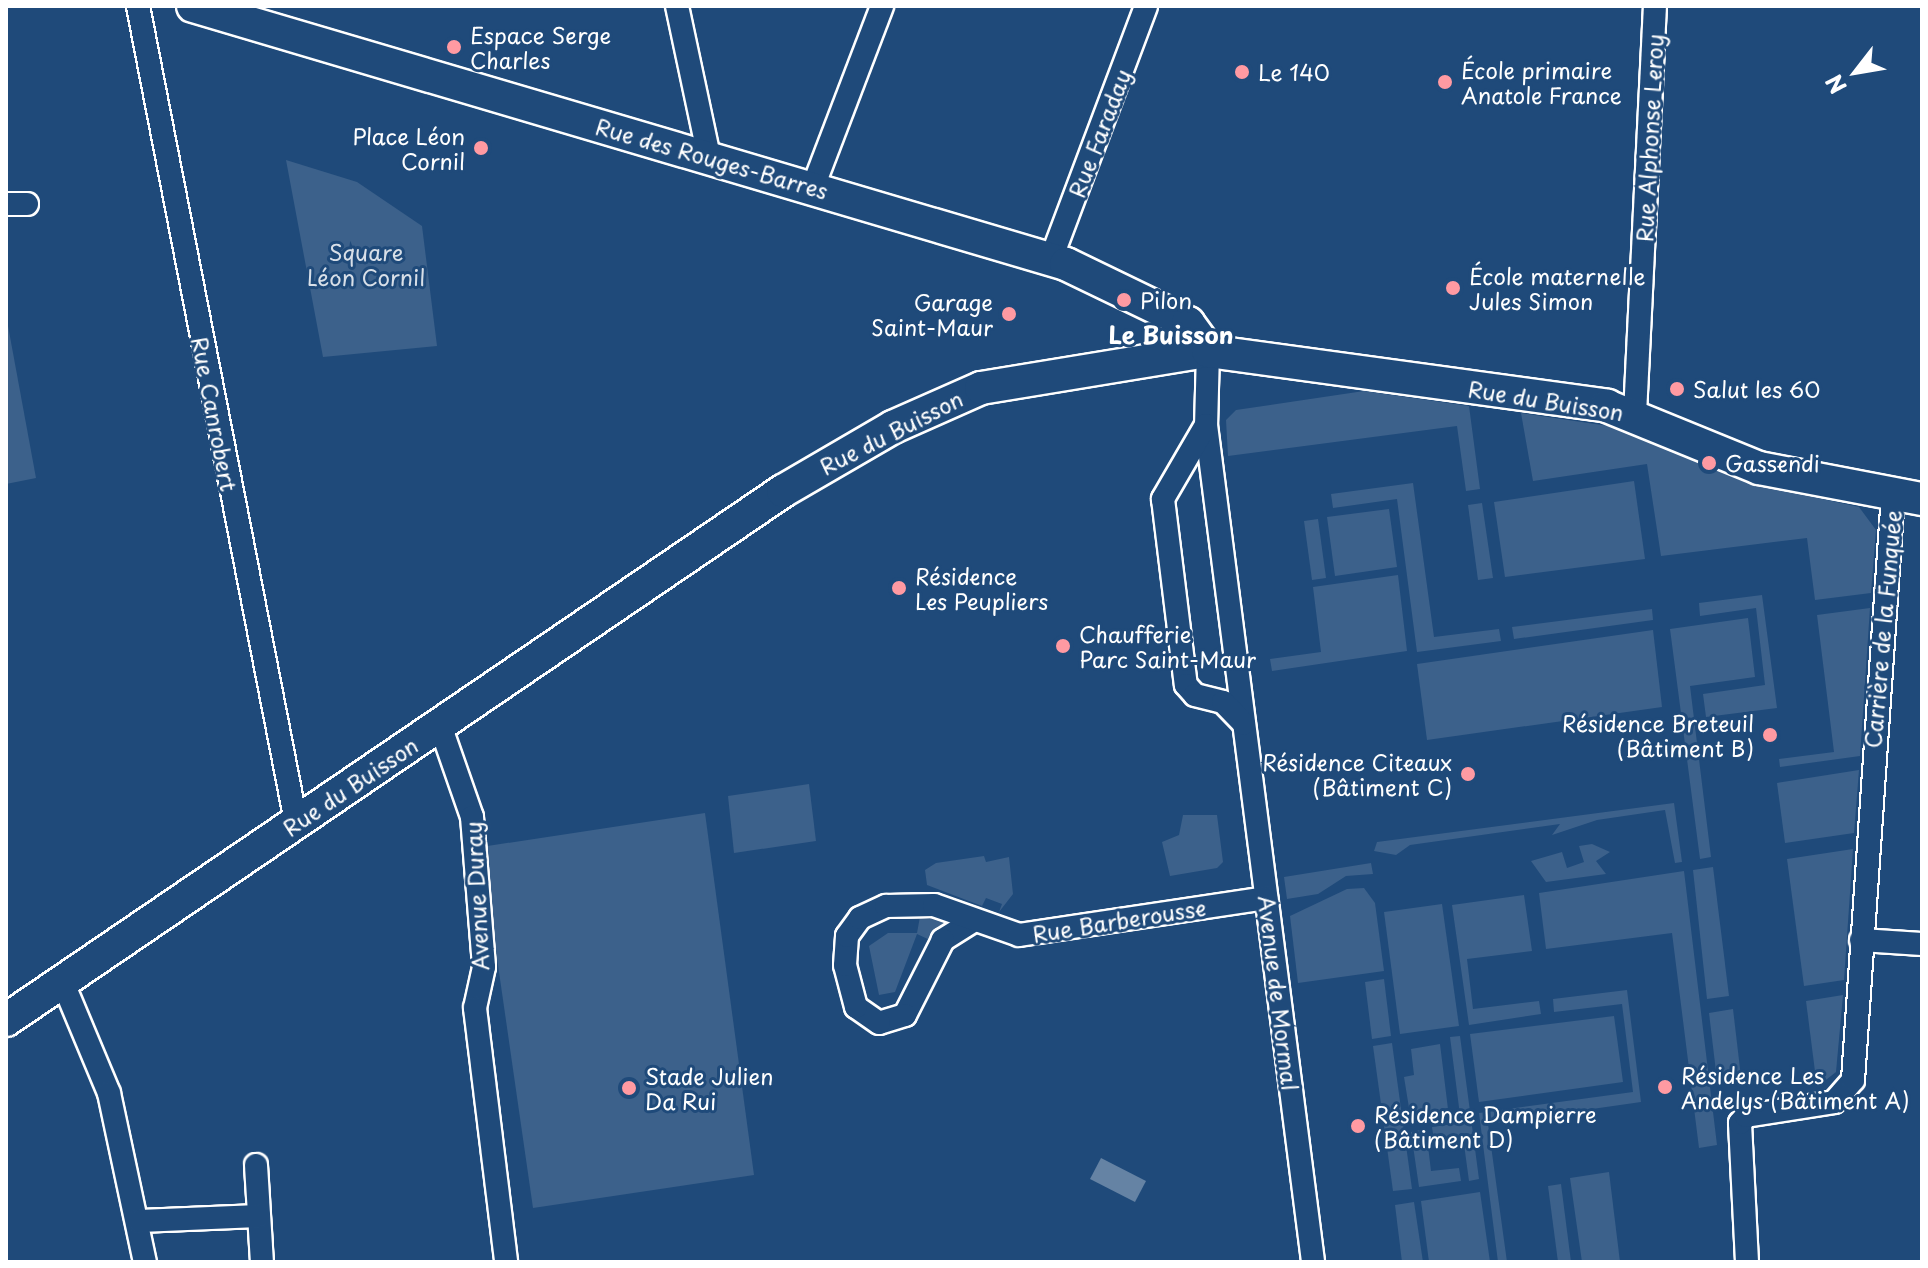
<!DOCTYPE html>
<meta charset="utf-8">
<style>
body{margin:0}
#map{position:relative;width:1928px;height:1268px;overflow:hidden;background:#1f4a7a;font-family:"Playpen Sans",sans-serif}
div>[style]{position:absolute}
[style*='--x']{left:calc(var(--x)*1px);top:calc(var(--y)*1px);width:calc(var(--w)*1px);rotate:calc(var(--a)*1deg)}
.green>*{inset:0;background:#3c618b}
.water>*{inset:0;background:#6583a4}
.roads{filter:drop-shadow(2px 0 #fff) drop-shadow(-2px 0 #fff) drop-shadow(0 2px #fff) drop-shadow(0 -2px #fff)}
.street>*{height:22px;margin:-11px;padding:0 11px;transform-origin:11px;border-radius:11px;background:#1f4a7a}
.secondary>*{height:32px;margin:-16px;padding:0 16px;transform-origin:16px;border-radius:16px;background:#1f4a7a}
.dots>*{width:22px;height:22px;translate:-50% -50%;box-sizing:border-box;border:4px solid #1f4a7a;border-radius:50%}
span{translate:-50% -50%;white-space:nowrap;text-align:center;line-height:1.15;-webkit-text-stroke:6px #1f4a7a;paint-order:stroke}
.poi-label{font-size:22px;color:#fff}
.left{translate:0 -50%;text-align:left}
.right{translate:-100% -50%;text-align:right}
.street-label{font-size:22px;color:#fff}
.park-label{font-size:22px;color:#d8dfe8}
.neighbourhood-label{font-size:24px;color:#fff;font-weight:700}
.frame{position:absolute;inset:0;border:8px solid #fff;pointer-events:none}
.north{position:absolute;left:1816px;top:32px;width:80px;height:80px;-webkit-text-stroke:6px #1f4a7a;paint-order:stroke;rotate:239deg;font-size:22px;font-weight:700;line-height:32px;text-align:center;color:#fff}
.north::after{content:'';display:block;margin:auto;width:28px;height:36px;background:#fff;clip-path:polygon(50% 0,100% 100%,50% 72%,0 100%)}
</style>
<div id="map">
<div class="green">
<div style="clip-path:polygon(286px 160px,357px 182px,422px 226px,437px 346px,323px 357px)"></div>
<div style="clip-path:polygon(6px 315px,36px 478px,6px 484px)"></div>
<div style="clip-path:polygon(1364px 391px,1469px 406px,1480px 489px,1466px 491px,1457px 426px,1228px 456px,1226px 420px,1236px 410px)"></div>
<div style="clip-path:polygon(1521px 413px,1629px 429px,1749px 483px,1859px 507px,1876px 530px,1871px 593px,1815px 600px,1807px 538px,1661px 556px,1647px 464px,1533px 481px)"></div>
<div style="clip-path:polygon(1634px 481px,1645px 559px,1505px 577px,1494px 502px)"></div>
<div style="clip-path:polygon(1413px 483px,1434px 637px,1499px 629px,1501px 641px,1417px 652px,1397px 499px,1333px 508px,1331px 494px)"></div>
<div style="clip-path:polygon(1482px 503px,1493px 578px,1478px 580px,1468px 505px)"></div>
<div style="clip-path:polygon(1389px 509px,1397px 567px,1335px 576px,1327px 517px)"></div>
<div style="clip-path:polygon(1318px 519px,1326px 578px,1312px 580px,1304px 521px)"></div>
<div style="clip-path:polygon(1398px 575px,1407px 651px,1272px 671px,1270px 659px,1321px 652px,1313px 587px)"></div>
<div style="clip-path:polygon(1762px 595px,1777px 708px,1706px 717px,1703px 694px,1765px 685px,1756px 608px,1700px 616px,1699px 603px)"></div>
<div style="clip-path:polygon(1870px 608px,1860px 756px,1780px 767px,1779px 759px,1834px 752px,1817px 615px)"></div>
<div style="clip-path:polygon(1652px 609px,1653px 620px,1514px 639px,1512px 627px)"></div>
<div style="clip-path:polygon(1748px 618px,1755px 677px,1690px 686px,1711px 857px,1700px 859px,1670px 629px)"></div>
<div style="clip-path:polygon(1653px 630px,1662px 707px,1427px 740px,1417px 664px)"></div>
<div style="clip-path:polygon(1859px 770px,1854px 833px,1785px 843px,1777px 783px)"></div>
<div style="clip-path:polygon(809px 784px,816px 841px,734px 853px,728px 796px)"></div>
<div style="clip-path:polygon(1674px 803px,1682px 862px,1675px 863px,1665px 810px,1597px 820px,1552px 835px,1560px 824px,1410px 845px,1396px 855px,1374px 851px,1377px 842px)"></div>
<div style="clip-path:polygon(705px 813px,754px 1175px,533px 1208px,481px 847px)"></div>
<div style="clip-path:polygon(1183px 815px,1217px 815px,1223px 862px,1217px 868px,1170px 876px,1162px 842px,1179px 835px)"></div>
<div style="clip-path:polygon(1592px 844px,1610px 852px,1596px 861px,1606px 874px,1546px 882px,1531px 861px,1562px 852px,1567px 868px,1584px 862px,1579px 846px)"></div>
<div style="clip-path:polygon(1853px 849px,1844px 980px,1804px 986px,1787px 859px)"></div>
<div style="clip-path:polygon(984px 856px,986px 862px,1009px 857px,1013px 894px,999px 912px,1002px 904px,986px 898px,982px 906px,927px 885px,925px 870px,936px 863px)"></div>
<div style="clip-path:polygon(1371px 863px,1373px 874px,1346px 876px,1318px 894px,1287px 899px,1284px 877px)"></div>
<div style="clip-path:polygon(1713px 867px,1729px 996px,1707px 999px,1693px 870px)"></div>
<div style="clip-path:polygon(1684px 871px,1717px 1145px,1699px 1148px,1672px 933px,1546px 949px,1539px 893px)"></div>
<div style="clip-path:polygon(1364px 888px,1375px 903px,1384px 971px,1298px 983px,1290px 916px,1347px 889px)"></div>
<div style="clip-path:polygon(1524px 895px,1532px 951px,1467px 959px,1473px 1009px,1539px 1001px,1541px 1014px,1469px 1025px,1452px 905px)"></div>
<div style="clip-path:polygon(1442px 904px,1459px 1026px,1400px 1034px,1384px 912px)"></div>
<div style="clip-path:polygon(921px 911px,946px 924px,932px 941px,917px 934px,895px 992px,879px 995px,869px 946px,888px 933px,917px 933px)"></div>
<div style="clip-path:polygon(1384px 979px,1391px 1036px,1372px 1039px,1365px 982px)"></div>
<div style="clip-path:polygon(1627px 990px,1641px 1102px,1488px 1124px,1507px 1262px,1498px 1262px,1479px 1113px,1633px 1092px,1622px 1004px,1554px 1012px,1553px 999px)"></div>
<div style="clip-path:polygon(1843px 995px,1836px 1072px,1817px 1087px,1806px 1001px)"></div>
<div style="clip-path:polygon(1733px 1009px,1741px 1077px,1717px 1080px,1709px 1013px)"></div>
<div style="clip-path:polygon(1614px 1016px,1623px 1082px,1479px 1102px,1470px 1034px)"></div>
<div style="clip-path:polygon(1460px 1036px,1479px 1179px,1469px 1181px,1463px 1137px,1434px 1141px,1432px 1127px,1461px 1123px,1450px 1037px)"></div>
<div style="clip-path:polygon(1392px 1043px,1412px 1189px,1393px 1191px,1373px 1046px)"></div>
<div style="clip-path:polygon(1440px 1044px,1448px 1109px,1410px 1114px,1404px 1077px,1414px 1075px,1411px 1049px)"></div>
<div style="clip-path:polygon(1426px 1129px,1431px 1171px,1459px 1168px,1461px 1181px,1419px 1187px,1411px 1132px)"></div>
<div style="clip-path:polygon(1609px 1172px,1620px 1262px,1582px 1262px,1570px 1178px)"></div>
<div style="clip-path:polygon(1561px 1184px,1571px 1262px,1558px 1262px,1548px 1186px)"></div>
<div style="clip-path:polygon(1480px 1192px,1490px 1262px,1429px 1262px,1421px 1201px)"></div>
<div style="clip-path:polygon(1414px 1202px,1423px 1262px,1402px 1262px,1395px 1205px)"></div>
</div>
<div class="water">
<div style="clip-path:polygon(1101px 1158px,1146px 1181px,1135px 1202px,1090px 1179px)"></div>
</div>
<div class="roads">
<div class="street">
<div style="--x:138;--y:6;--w:831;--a:79.04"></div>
<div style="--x:677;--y:6;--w:154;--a:78"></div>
<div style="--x:813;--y:187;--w:194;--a:-69.1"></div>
<div style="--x:6;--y:204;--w:21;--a:0"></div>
<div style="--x:1051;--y:259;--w:270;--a:-69.4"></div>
<div style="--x:1208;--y:351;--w:74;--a:91.5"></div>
<div style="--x:1206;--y:425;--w:844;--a:82.71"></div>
<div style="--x:1635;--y:414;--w:408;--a:-87.2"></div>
<div style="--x:1206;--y:425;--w:86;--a:120.2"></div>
<div style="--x:1163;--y:499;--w:187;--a:83"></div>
<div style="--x:1186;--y:685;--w:13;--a:48"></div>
<div style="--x:1195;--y:695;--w:29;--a:14"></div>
<div style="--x:1223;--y:702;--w:30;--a:46"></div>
<div style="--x:440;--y:725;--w:97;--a:70.8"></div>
<div style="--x:472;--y:817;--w:150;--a:85.4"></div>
<div style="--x:484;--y:967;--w:42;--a:102.4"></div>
<div style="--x:475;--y:1008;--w:256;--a:83"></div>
<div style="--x:973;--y:921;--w:36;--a:148"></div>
<div style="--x:943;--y:940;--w:84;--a:116.9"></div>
<div style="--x:905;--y:1015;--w:27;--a:163"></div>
<div style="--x:879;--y:1023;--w:28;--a:-145"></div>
<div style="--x:856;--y:1007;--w:43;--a:-104.7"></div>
<div style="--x:845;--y:965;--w:29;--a:-86"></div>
<div style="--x:847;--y:936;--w:22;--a:-54"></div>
<div style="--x:860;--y:918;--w:29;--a:-25"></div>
<div style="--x:886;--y:906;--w:48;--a:-1.2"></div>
<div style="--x:934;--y:905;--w:90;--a:19.4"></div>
<div style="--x:1019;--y:935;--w:250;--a:-8.5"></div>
<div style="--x:1861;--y:940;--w:61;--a:3.8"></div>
<div style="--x:63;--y:983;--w:119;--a:67.3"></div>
<div style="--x:109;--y:1093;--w:173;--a:78"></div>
<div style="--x:256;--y:1165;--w:97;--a:86.5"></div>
<div style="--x:139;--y:1221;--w:120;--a:-2.4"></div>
<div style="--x:1747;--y:1262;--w:139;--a:-92.9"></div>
<div style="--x:1740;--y:1123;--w:9;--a:-49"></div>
<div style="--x:1746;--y:1116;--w:89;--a:-9"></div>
<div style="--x:1834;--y:1102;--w:29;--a:-49"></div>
<div style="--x:1853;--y:1080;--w:586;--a:-86.09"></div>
</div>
<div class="secondary">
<div style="--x:193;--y:6;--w:910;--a:16.46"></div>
<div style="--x:1066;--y:264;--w:136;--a:25.8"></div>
<div style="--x:1188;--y:323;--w:34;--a:54"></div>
<div style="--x:6;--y:1020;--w:940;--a:-34.25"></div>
<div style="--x:783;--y:491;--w:127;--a:-30.2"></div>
<div style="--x:893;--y:427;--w:96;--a:-23.9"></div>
<div style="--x:981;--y:388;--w:230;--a:-9.3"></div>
<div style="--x:1208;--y:351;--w:403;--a:7.8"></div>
<div style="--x:1607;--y:406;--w:164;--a:22.2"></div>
<div style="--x:1759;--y:468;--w:166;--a:10.8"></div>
</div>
</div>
<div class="dots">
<div style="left:454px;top:47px;background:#ff9aa2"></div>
<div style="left:1242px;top:72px;background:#ff9aa2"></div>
<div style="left:1445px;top:82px;background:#ff9aa2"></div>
<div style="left:481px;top:148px;background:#ff9aa2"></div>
<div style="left:1453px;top:288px;background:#ff9aa2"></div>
<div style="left:1124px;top:300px;background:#ff9aa2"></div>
<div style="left:1009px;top:314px;background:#ff9aa2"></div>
<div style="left:1677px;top:389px;background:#ff9aa2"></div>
<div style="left:1709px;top:463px;background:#ff9aa2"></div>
<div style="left:899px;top:588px;background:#ff9aa2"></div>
<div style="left:1063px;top:646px;background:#ff9aa2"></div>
<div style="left:1770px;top:735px;background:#ff9aa2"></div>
<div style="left:1468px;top:774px;background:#ff9aa2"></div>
<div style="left:1665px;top:1087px;background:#ff9aa2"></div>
<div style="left:629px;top:1088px;background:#ff9aa2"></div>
<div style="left:1358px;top:1126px;background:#ff9aa2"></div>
</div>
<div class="poi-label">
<span class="left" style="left:470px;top:47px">Espace Serge<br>Charles</span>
<span class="left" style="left:1461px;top:82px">École primaire<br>Anatole France</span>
<span class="left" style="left:1258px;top:72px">Le 140</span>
<span class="right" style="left:465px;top:148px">Place Léon<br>Cornil</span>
<span class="left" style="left:1469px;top:288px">École maternelle<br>Jules Simon</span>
<span class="left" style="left:1140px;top:300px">Pilon</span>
<span class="right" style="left:993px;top:314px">Garage<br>Saint-Maur</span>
<span class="left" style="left:1693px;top:389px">Salut les 60</span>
<span class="left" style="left:1725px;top:463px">Gassendi</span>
<span class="left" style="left:915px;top:588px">Résidence<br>Les Peupliers</span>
<span class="left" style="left:1079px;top:646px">Chaufferie<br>Parc Saint-Maur</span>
<span class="right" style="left:1754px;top:735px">Résidence Breteuil<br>(Bâtiment B)</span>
<span class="right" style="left:1452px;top:774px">Résidence Citeaux<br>(Bâtiment C)</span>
<span class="left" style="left:1681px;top:1087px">Résidence Les<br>Andelys (Bâtiment A)</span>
<span class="left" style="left:645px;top:1088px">Stade Julien<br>Da Rui</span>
<span class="left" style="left:1374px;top:1126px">Résidence Dampierre<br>(Bâtiment D)</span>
</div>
<div class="street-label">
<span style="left:1099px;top:133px;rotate:-69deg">Rue Faraday</span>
<span style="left:1649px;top:138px;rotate:-87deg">Rue Alphonse Leroy</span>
<span style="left:712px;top:158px;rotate:16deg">Rue des Rouges-Barres</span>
<span style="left:1546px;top:400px;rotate:9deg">Rue du Buisson</span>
<span style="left:215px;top:414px;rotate:79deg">Rue Canrobert</span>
<span style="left:891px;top:432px;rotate:-27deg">Rue du Buisson</span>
<span style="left:1882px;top:629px;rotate:-85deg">Carrière de la Funquée</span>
<span style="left:350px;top:786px;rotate:-34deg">Rue du Buisson</span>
<span style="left:476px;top:896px;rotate:-93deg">Avenue Duray</span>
<span style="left:1119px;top:920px;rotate:-9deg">Rue Barberousse</span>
<span style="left:1279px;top:993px;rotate:83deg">Avenue de Mormal</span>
</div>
<div class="park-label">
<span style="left:366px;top:264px">Square<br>Léon Cornil</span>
</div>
<div class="neighbourhood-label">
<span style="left:1171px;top:335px">Le Buisson</span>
</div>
<div class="frame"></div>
<div class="north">N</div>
</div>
